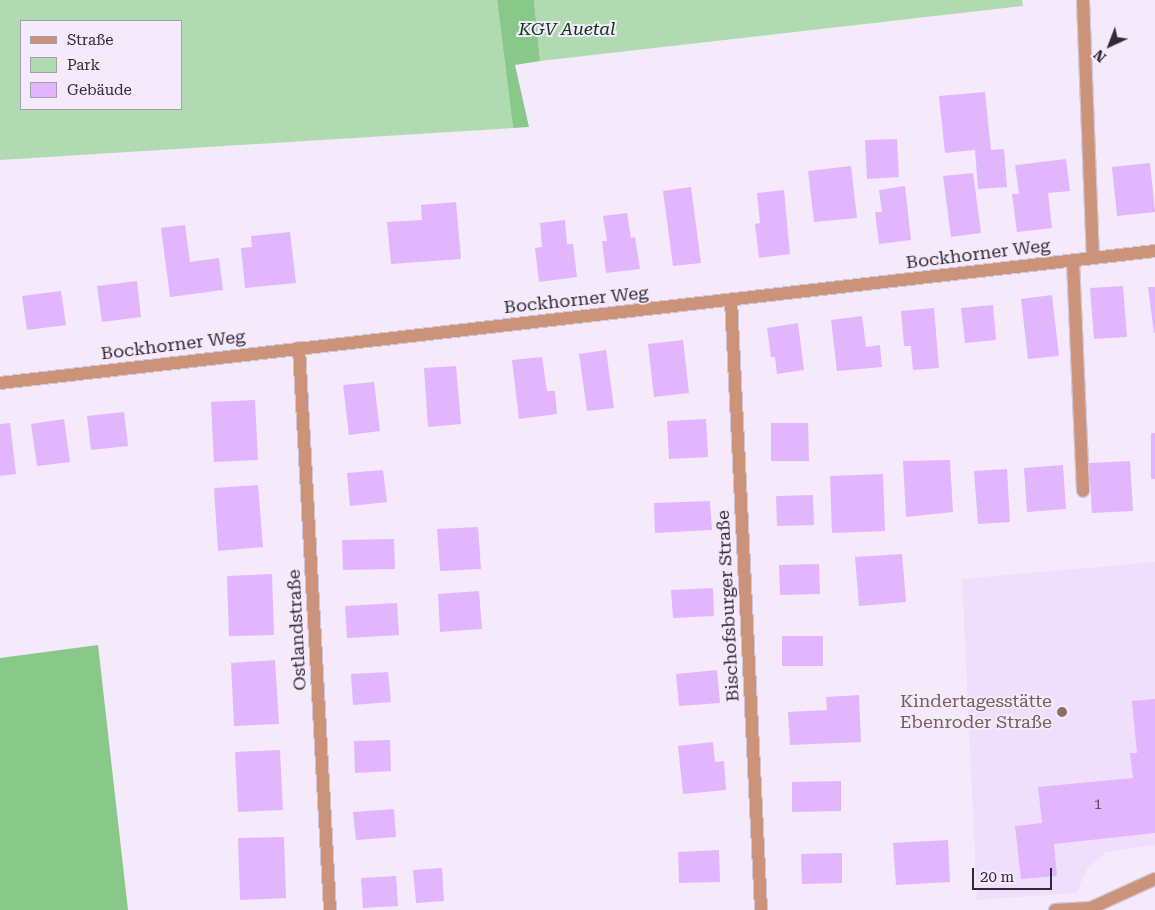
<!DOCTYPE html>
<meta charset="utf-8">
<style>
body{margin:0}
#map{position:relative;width:1155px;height:910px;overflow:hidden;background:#f4eafc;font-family:"Roboto Serif",serif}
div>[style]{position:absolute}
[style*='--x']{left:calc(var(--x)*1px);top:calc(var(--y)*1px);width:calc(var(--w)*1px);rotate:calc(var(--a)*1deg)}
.built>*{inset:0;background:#f0dffc}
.green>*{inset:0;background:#b0dbb1}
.forest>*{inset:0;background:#88c98a}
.building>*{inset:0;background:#e2b5ff}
.roads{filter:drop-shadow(1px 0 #d1c7d8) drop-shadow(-1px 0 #d1c7d8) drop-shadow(0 1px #d1c7d8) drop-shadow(0 -1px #d1c7d8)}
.service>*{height:12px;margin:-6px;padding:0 6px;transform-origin:6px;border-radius:6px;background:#cc937b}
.minor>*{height:12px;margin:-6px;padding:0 6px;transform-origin:6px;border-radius:6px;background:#cc937b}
.dots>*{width:14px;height:14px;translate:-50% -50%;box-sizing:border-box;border:2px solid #f4eafc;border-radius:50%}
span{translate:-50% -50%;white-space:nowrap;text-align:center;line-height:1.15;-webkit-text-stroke:4px #f4eafc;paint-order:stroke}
.number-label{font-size:15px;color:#5d4d68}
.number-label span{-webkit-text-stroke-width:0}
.park-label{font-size:18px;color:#07380f;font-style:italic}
.street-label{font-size:18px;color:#312a36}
.education-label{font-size:18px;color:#785e54}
.right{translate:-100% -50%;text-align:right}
.legend{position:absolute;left:20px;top:20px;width:162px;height:90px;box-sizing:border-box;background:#f4eafc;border:1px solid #a69dad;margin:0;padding:6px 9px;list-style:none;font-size:15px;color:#312a36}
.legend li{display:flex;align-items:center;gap:10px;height:25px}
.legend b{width:25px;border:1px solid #a69dad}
.north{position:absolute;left:1085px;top:20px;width:50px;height:50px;-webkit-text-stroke:4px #f4eafc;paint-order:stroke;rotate:223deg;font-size:14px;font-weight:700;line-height:20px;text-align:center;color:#312a36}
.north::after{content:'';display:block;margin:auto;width:18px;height:22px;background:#312a36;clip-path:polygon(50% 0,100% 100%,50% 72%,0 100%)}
.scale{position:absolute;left:972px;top:868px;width:80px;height:22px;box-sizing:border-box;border:2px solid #312a36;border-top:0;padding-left:6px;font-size:15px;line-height:18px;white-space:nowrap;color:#312a36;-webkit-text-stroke:4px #f4eafc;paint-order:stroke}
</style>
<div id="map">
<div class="built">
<div style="clip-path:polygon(1155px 562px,1155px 845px,1106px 852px,1088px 867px,1076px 893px,977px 900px,962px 579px)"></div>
</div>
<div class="green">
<div style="clip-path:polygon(evenodd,0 0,497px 0,513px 128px,0 160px,0 0,181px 21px,181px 109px,21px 109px,21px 21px,181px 21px)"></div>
<div style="clip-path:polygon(534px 0,1022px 0,1023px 6px,540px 61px)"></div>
</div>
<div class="forest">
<div style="clip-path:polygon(497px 0,534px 0,540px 61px,515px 65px,529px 127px,513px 128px)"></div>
<div style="clip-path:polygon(98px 645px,128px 910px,0 910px,0 658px)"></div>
</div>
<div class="building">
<div style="clip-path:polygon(985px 92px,991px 150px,1004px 149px,1007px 187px,978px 189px,975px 150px,945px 153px,939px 96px)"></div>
<div style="clip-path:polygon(897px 139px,899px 177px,867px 179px,865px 140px)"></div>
<div style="clip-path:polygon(1066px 159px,1070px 191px,1048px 193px,1052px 228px,1017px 232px,1012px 194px,1019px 194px,1015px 165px)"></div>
<div style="clip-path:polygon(1150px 163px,1155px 212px,1117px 216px,1112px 167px)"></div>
<div style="clip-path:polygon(851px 166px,857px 218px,814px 222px,808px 171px)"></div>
<div style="clip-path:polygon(973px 173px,981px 233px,951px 237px,943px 176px)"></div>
<div style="clip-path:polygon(905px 186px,911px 240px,879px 244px,875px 212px,882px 212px,879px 190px)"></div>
<div style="clip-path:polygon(691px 187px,701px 263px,673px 266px,663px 191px)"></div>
<div style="clip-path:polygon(784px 190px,790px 254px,759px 258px,755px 224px,760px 223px,757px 193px)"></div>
<div style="clip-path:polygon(456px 202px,461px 259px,391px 264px,387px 222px,422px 220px,421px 205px)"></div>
<div style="clip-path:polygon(627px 213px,631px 238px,635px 237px,640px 269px,606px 273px,602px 241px,607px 241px,603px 216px)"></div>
<div style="clip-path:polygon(565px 220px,567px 244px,573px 244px,577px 277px,539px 282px,535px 248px,542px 247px,540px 223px)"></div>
<div style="clip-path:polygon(185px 225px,190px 262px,219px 258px,223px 290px,170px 297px,161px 228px)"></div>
<div style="clip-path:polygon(290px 232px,296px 283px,245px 288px,241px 248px,252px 247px,251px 236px)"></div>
<div style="clip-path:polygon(137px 281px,141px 317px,102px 322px,97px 286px)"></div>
<div style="clip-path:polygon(1123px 286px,1127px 337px,1094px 339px,1090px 288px)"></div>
<div style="clip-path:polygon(1148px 287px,1155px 287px,1155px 333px,1154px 333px)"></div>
<div style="clip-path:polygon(61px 291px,66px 325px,27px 330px,22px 296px)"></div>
<div style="clip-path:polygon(1052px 295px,1059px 356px,1028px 359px,1021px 299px)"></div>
<div style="clip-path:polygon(993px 305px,996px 340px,965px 343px,961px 308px)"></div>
<div style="clip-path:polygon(934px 308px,939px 368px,913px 370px,911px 346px,904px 346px,901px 311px)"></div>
<div style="clip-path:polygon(862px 316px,866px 347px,880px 345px,882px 367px,837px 371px,831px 320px)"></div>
<div style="clip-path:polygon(798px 323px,804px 370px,777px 374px,775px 357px,771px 357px,767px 328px)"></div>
<div style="clip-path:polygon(683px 340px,689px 393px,654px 397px,648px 344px)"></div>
<div style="clip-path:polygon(606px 350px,614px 408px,587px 411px,579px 354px)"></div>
<div style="clip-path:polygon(542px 357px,547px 391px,555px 391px,557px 414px,519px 419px,512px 360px)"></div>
<div style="clip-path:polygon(456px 366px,461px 424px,428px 427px,424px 368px)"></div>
<div style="clip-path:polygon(374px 382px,380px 431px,349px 435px,343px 385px)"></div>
<div style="clip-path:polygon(255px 400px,258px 460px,214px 462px,211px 402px)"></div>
<div style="clip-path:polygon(124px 412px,128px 446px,91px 450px,87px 416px)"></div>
<div style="clip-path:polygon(64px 419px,70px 462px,37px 466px,31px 424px)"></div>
<div style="clip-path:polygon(706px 419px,708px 457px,669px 459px,667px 421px)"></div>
<div style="clip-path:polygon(10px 423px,16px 474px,0 476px,0 424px)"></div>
<div style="clip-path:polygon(771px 423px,808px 423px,809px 461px,771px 461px)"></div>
<div style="clip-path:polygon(1151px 433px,1155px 433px,1155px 479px,1151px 479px)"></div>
<div style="clip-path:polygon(950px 460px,953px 512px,906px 517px,903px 461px)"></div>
<div style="clip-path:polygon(1130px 461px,1133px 511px,1092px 513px,1089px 463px)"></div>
<div style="clip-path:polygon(1063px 465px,1066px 509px,1027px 512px,1024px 468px)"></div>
<div style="clip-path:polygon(1007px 469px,1010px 522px,978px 524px,974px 471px)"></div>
<div style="clip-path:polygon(383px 470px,387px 502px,350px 506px,347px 473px)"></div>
<div style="clip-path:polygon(883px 474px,885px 531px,832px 533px,830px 476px)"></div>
<div style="clip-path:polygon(258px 485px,263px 547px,218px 551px,214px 488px)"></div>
<div style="clip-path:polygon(813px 495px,814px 525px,777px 526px,776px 496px)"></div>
<div style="clip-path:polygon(710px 501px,712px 530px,655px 533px,654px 503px)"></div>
<div style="clip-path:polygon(478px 527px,481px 569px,440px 571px,437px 529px)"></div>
<div style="clip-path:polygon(394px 539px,395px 569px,343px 570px,342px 540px)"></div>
<div style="clip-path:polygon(902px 554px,906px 602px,859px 606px,855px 557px)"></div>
<div style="clip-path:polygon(819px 564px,820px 594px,780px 595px,779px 565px)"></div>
<div style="clip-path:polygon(272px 574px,274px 635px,229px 636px,227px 576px)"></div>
<div style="clip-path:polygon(713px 588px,714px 616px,673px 618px,671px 590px)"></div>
<div style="clip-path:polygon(479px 591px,482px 629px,440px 632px,438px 594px)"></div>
<div style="clip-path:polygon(397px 603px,399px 635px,347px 638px,345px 606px)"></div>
<div style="clip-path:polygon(782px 636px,823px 636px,823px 666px,782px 666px)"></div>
<div style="clip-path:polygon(275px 660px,279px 724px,234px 726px,231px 663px)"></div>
<div style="clip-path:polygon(717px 670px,720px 703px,679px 706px,676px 674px)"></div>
<div style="clip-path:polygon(388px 672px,391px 702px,353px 705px,351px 674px)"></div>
<div style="clip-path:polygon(859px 695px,861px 742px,790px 745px,788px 712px,827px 710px,826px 697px)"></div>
<div style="clip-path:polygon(1155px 699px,1155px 833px,1054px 844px,1057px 876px,1021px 879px,1015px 826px,1042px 823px,1038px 787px,1133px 778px,1130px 753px,1137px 753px,1132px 701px)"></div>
<div style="clip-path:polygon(390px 740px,391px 771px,355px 773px,354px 741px)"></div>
<div style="clip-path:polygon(713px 742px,715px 762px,724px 761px,726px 790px,683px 794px,678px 746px)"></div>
<div style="clip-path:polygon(280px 750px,283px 810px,238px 812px,235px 752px)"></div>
<div style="clip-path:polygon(841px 781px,841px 811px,792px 812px,792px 782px)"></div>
<div style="clip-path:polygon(394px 809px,396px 837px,356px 840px,353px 812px)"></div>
<div style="clip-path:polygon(284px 837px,286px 898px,240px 900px,238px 838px)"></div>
<div style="clip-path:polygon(948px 840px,950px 882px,896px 885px,893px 843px)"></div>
<div style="clip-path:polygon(719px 850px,720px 882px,679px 883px,678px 852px)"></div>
<div style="clip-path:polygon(842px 853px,842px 883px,802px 884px,801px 854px)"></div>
<div style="clip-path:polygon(442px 868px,444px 901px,416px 903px,413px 870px)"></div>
<div style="clip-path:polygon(396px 876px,398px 906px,363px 908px,361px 878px)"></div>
</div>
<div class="roads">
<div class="service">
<div style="--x:1083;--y:0;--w:258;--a:87.8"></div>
<div style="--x:1073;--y:261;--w:230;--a:87.5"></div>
</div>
<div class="minor">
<div style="--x:731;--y:300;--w:611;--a:87.18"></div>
<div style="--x:299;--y:348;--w:563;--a:86.84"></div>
<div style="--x:0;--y:383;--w:1163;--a:-6.52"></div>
<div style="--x:1055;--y:910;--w:36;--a:-3"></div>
<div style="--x:1091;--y:908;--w:70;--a:-24.4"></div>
</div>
</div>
<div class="dots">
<div style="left:1062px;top:712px;background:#8d6e63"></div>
</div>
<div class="number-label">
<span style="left:1098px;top:805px">1</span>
</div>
<div class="park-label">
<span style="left:567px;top:29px">KGV Auetal</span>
</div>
<div class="street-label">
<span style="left:978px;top:254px;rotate:-7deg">Bockhorner Weg</span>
<span style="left:576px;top:300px;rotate:-6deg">Bockhorner Weg</span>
<span style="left:173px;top:345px;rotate:-7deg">Bockhorner Weg</span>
<span style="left:728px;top:606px;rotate:-93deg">Bischofsburger Straße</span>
<span style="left:297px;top:630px;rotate:-93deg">Ostlandstraße</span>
</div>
<div class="education-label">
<span class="right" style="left:1052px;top:712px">Kindertagesstätte<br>Ebenroder Straße</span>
</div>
<ul class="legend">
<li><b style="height:6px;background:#cc937b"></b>Straße</li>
<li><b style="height:14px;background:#b0dbb1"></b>Park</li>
<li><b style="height:14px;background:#e2b5ff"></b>Gebäude</li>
</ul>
<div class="north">N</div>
<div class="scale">20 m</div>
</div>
